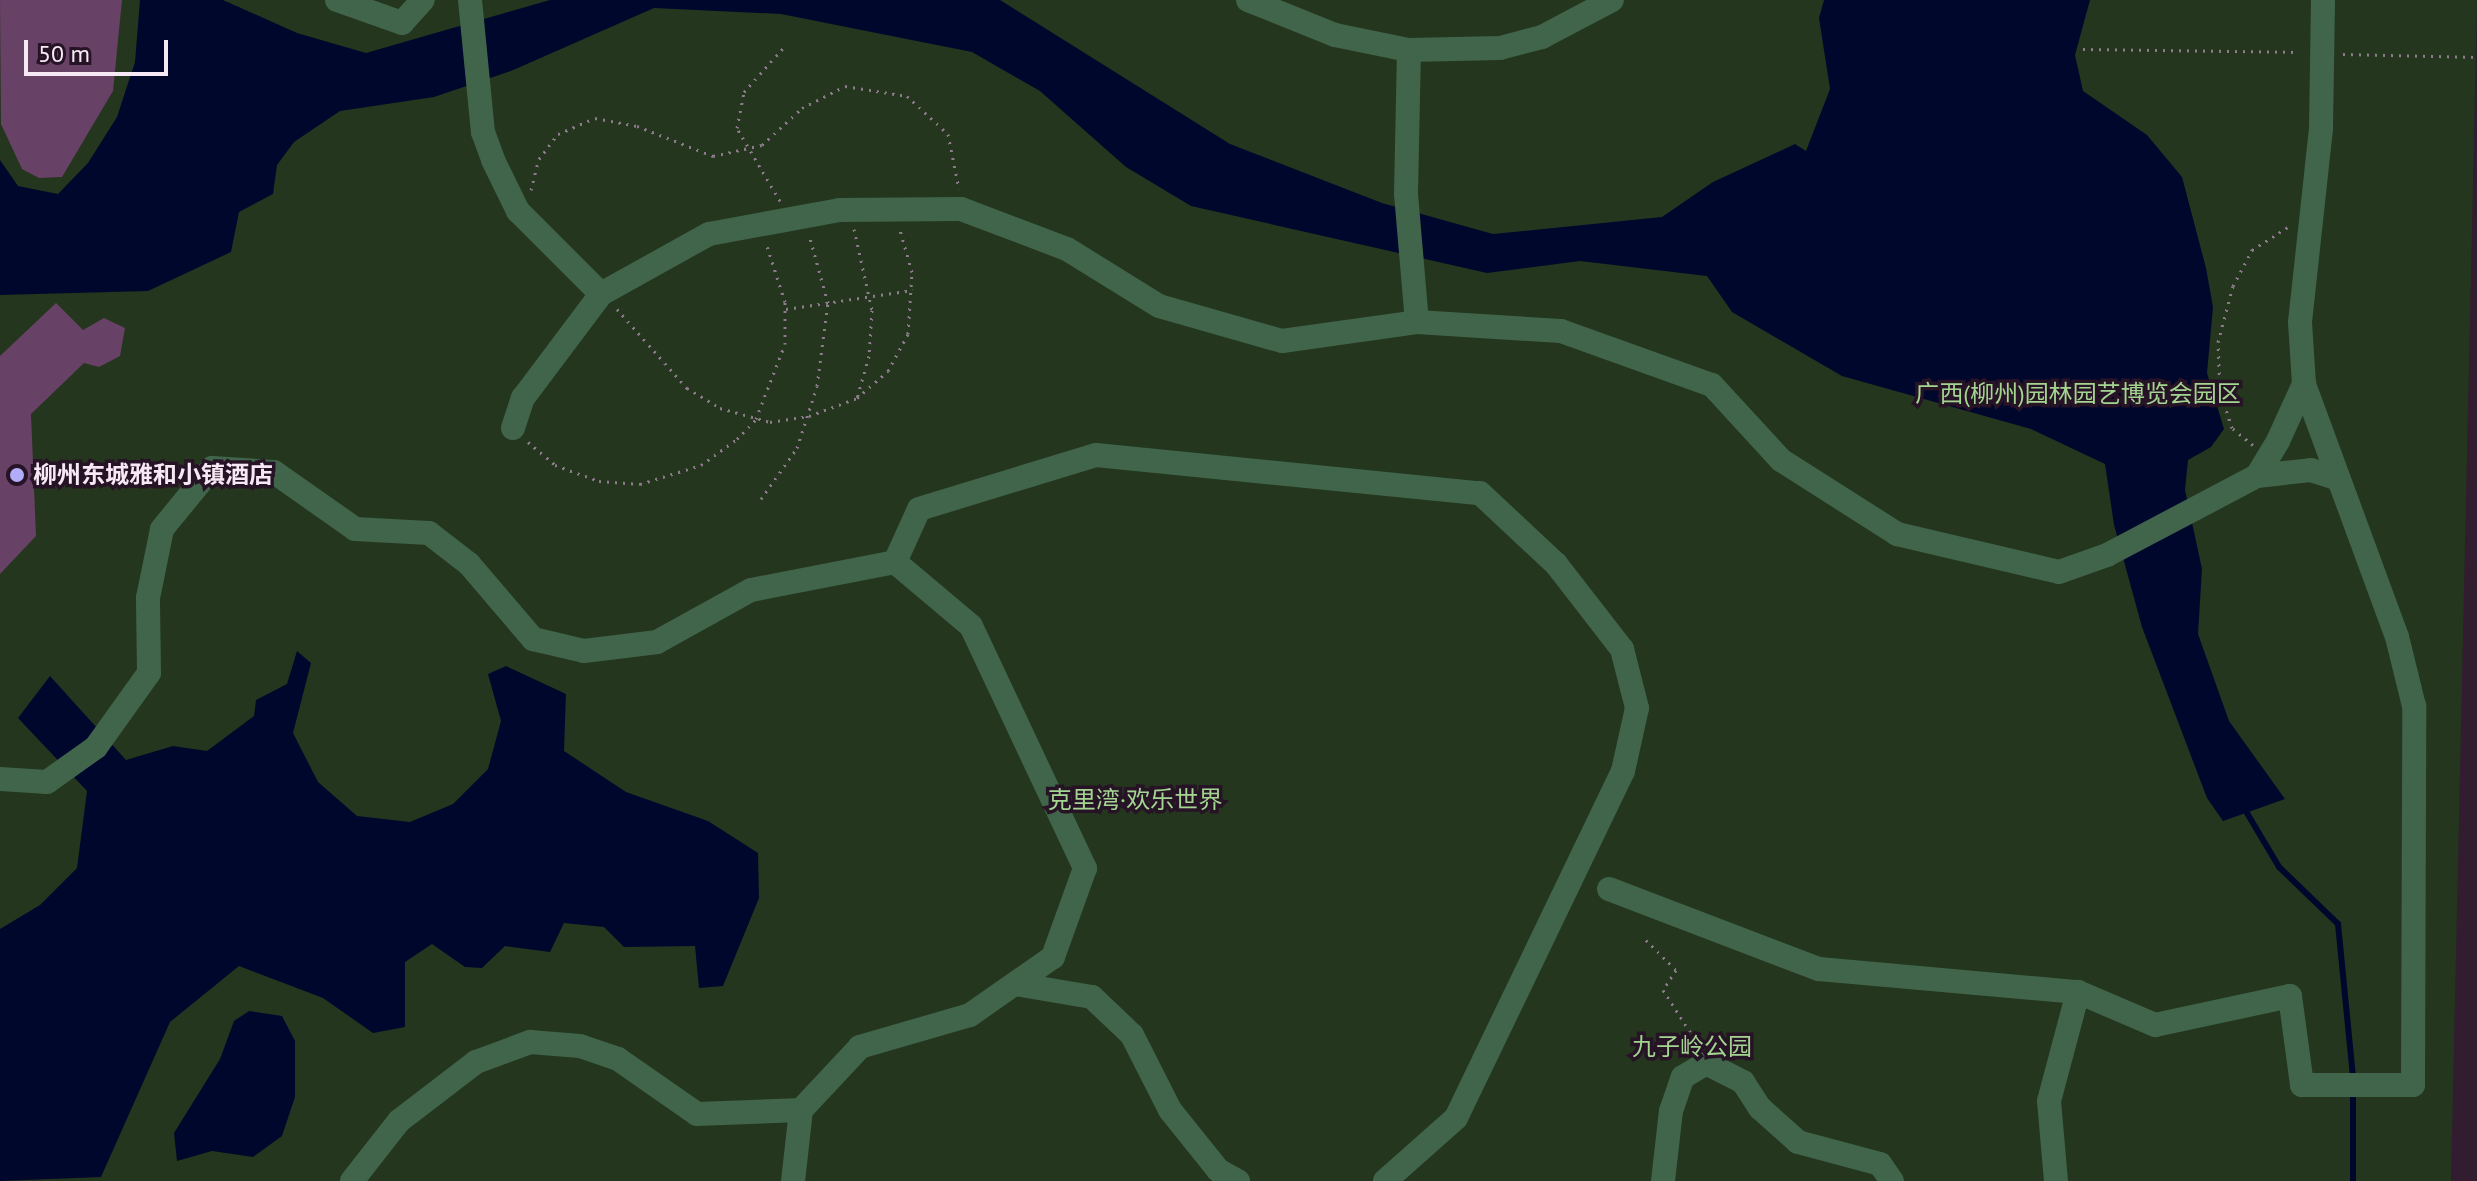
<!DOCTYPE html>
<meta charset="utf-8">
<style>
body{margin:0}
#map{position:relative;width:2477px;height:1181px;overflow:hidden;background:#311c30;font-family:"PT Sans","Noto Sans SC",sans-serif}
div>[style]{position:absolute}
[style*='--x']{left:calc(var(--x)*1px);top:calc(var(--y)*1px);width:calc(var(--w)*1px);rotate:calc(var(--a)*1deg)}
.green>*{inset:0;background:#24361d}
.water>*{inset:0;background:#00072c}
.stream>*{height:6px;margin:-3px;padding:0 3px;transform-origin:3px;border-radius:3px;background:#00072c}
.building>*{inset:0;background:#684167}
.path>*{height:3px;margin-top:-1.5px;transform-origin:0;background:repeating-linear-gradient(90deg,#8d7a8c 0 2px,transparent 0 8px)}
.minor>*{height:24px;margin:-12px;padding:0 12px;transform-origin:12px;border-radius:12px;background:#40654a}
.dots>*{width:22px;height:22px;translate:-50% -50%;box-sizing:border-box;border:4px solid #271326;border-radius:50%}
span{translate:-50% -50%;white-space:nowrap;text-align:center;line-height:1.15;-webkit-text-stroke:7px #271326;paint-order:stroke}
.park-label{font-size:24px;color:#a4d590}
.poi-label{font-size:24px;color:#f7e8f6;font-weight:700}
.left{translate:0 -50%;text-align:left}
.scale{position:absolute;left:24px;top:40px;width:144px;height:36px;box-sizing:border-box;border:4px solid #f7e8f6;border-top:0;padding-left:10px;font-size:24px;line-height:28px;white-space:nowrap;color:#f7e8f6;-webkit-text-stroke:6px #271326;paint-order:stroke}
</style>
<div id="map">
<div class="green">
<div style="clip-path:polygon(0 0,2477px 0,2451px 1181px,0 1181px)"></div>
</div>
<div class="water">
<div style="clip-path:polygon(140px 0,223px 0,297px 33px,366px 53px,550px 0,1000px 0,1230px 144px,1382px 203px,1493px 234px,1662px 217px,1713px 182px,1795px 144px,1806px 151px,1830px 89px,1819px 18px,1824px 0,2090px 0,2075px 55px,2083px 91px,2147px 135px,2182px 177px,2206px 268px,2213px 307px,2207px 373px,2224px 429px,2211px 447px,2188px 460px,2185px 490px,2202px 569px,2198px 634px,2229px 721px,2285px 799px,2223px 821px,2207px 798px,2142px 627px,2114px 525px,2105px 464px,2031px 429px,1842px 376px,1732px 312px,1707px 276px,1580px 261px,1487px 273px,1191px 206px,1126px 167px,1040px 91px,972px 52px,781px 14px,654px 8px,511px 71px,434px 97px,340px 111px,294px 142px,277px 165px,273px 194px,239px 212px,231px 252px,148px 291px,0 295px,0 160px,18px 186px,58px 194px,88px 163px,117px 117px,135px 62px)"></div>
<div style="clip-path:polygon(297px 651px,311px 663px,293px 733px,318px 782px,357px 816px,410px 822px,453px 804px,488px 769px,501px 721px,488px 674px,506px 666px,566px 694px,564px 751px,626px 792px,708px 821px,758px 853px,759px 898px,723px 986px,699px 988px,695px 946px,624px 947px,604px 927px,564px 923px,550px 952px,505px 946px,482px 968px,465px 967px,432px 944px,405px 962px,405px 1027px,373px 1033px,323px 998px,239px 966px,170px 1022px,101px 1177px,0 1181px,0 929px,40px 905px,77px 868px,87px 791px,18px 718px,50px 676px,126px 760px,173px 746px,207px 751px,254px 716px,256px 700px,287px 684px)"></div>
<div style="clip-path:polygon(249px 1011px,282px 1016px,295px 1041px,295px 1097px,282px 1136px,253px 1157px,212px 1151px,177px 1161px,174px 1133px,220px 1059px,234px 1021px)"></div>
</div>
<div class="stream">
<div style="--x:2244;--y:808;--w:69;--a:59.3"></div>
<div style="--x:2279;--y:867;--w:82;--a:44"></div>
<div style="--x:2338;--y:924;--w:155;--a:84.4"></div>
<div style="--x:2353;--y:1181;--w:92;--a:-90"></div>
</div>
<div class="building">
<div style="clip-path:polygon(0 0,122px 0,113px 91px,62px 177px,39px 178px,22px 169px,1px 124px)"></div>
<div style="clip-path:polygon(56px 303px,83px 330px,104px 318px,125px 328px,120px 356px,99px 367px,84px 363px,31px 414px,36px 536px,0 574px,0 356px)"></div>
</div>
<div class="path">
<div style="--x:2083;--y:49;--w:216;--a:0.8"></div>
<div style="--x:2343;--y:54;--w:134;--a:1.3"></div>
<div style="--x:531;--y:190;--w:32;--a:-76"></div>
<div style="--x:539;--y:159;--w:31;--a:-53"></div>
<div style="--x:558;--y:134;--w:40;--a:-23.4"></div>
<div style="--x:595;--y:118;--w:43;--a:10.8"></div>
<div style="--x:637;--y:126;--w:82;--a:21.5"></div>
<div style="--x:713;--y:156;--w:50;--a:-12.7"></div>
<div style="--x:762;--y:145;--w:54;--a:-42.8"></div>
<div style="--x:802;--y:108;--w:48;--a:-27.1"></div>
<div style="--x:845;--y:86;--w:63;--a:9.2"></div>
<div style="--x:907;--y:96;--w:56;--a:42.8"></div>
<div style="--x:948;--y:134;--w:56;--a:78.7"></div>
<div style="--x:780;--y:201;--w:85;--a:-120.5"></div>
<div style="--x:737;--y:128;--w:37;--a:-79"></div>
<div style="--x:744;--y:92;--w:62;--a:-48.3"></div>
<div style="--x:854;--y:229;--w:83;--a:77.5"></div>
<div style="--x:872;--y:310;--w:46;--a:93.7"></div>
<div style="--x:869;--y:356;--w:44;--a:105.9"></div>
<div style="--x:617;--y:309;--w:106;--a:48.5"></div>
<div style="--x:687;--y:388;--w:39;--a:31"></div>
<div style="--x:720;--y:408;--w:52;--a:15.6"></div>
<div style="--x:770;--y:422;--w:39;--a:-9"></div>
<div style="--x:809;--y:416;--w:51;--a:-20.6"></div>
<div style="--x:857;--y:398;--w:41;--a:-41.1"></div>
<div style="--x:888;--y:371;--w:42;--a:-61.6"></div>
<div style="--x:908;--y:334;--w:62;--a:-86.3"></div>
<div style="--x:912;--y:272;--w:44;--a:-105.9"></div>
<div style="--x:786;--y:309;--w:128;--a:-8.5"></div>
<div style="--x:528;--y:442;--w:35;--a:40"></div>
<div style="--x:555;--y:465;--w:47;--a:20"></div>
<div style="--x:599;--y:481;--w:41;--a:4.2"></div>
<div style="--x:640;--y:484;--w:64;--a:-17.3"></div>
<div style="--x:701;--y:465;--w:44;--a:-35.8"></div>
<div style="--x:737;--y:439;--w:28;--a:-46"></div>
<div style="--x:756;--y:419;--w:80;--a:-68.9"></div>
<div style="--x:785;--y:344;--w:42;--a:-90"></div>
<div style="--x:785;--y:302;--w:59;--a:-107.8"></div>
<div style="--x:2253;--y:445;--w:27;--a:-141"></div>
<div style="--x:2232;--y:428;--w:40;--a:-108"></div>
<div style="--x:2220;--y:390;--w:48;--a:-92.4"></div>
<div style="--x:2218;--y:342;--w:58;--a:-75"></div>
<div style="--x:2233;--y:286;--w:41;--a:-62.2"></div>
<div style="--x:2252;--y:250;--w:43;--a:-32.6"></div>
<div style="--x:761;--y:499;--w:62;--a:-54.8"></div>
<div style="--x:797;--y:448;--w:65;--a:-72.1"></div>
<div style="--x:817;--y:386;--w:84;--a:-82.5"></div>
<div style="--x:828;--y:303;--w:67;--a:-105.5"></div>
<div style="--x:1646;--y:940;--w:42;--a:45"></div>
<div style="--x:1676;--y:970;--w:24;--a:123"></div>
<div style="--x:1663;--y:990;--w:64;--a:57.1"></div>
</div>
<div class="minor">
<div style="--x:337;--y:0;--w:69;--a:19.5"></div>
<div style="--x:402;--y:23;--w:31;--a:-48"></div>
<div style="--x:470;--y:0;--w:133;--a:84.4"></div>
<div style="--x:483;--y:132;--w:30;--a:70"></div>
<div style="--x:493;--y:160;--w:57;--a:63.9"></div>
<div style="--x:518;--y:211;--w:117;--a:45"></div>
<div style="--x:1248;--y:0;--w:94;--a:21.9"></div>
<div style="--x:1335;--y:35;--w:76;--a:11.5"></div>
<div style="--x:1409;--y:50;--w:91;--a:-1.3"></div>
<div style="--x:1500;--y:48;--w:43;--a:-14.7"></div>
<div style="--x:1542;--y:37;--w:79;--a:-27.9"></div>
<div style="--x:1409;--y:50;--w:144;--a:91.2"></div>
<div style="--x:1406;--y:194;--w:128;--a:85.1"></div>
<div style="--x:513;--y:428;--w:32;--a:-72"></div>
<div style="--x:523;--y:398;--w:130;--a:-53.1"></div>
<div style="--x:601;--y:294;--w:124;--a:-29.1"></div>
<div style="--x:709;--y:234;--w:133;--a:-10.4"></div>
<div style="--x:840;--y:210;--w:121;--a:-0.5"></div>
<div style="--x:961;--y:209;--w:113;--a:20.7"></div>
<div style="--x:1067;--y:249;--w:108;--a:31.8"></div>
<div style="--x:1159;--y:306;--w:128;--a:15.9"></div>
<div style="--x:1282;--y:341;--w:136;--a:-8"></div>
<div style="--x:1417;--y:322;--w:144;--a:3.6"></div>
<div style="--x:1561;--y:331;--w:160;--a:19.7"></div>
<div style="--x:1712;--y:385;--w:102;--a:47.4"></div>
<div style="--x:1781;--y:460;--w:138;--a:32.5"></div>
<div style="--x:1897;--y:534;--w:166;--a:13.2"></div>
<div style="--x:2059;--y:572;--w:51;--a:-19.5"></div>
<div style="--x:2107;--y:555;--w:170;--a:-27.8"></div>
<div style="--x:2257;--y:476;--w:41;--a:-59"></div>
<div style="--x:2278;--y:441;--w:63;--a:-65.5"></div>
<div style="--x:2304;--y:384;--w:62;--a:-93.7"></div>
<div style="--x:2300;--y:322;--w:195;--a:-83.8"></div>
<div style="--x:2321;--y:128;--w:128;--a:-89.1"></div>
<div style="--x:2257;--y:476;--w:54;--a:-6.3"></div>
<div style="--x:2311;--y:470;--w:28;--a:18"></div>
<div style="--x:895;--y:562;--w:58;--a:-65.6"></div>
<div style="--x:919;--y:509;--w:185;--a:-17"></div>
<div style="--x:1096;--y:455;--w:386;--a:5.7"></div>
<div style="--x:1480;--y:493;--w:104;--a:43.1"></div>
<div style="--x:1556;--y:564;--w:108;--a:52.2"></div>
<div style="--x:1622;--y:649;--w:61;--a:75.7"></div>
<div style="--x:1637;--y:708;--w:65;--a:102.5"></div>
<div style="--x:1623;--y:771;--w:385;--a:115.7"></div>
<div style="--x:1456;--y:1118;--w:95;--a:138.4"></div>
<div style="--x:0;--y:779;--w:47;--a:3.7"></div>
<div style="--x:47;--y:782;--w:60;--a:-35.5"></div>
<div style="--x:96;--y:747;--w:91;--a:-54.4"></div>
<div style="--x:149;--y:673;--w:75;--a:-90.8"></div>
<div style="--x:148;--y:598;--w:70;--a:-78.5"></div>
<div style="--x:162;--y:529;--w:79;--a:-50.7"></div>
<div style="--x:212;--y:468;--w:62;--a:3.7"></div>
<div style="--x:274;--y:472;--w:99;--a:35.1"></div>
<div style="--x:355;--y:529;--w:74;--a:3.1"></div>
<div style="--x:429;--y:533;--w:51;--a:37.8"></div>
<div style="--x:469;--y:564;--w:99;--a:49.5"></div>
<div style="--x:533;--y:639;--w:52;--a:13.2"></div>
<div style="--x:584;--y:651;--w:74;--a:-7"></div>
<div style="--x:657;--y:642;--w:107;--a:-29"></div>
<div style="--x:751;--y:590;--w:147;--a:-11"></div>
<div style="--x:895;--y:562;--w:99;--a:40.1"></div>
<div style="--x:971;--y:626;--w:268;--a:64.8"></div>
<div style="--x:1085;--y:868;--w:95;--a:109.8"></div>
<div style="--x:1053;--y:957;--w:101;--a:145.1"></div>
<div style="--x:970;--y:1015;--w:115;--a:163.8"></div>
<div style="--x:860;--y:1047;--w:86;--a:133.1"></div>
<div style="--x:801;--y:1110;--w:71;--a:96.4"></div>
<div style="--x:1609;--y:889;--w:225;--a:20.9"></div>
<div style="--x:1819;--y:969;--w:260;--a:5.1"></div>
<div style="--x:2078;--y:992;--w:84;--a:23.2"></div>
<div style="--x:2155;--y:1025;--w:138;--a:-12.1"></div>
<div style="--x:2290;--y:996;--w:90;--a:82.3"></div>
<div style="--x:2302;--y:1085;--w:111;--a:0"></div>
<div style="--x:2413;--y:1085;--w:379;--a:-89.8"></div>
<div style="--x:2414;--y:706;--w:71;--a:-103.8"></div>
<div style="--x:2397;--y:637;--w:270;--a:-110.2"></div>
<div style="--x:1015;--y:984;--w:78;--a:9.6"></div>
<div style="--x:1092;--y:997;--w:55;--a:43.5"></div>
<div style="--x:1132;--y:1035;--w:84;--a:63.1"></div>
<div style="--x:1170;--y:1110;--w:77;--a:51.3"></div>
<div style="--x:1218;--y:1170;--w:23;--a:29"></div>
<div style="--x:352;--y:1181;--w:76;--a:-51.9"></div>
<div style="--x:399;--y:1121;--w:97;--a:-37.5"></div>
<div style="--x:476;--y:1062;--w:58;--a:-20.3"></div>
<div style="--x:530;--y:1042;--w:50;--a:4.6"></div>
<div style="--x:580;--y:1046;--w:40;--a:18.9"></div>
<div style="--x:618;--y:1059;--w:96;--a:34.8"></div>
<div style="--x:697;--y:1114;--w:104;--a:-2.2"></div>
<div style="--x:1663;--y:1181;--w:70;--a:-83.5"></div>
<div style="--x:1671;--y:1111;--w:36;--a:-71"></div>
<div style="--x:1683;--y:1077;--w:27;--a:-31"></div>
<div style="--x:1706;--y:1063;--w:42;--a:27.2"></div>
<div style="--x:1743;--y:1082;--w:31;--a:57"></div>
<div style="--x:1760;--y:1108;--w:51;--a:41.8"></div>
<div style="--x:1798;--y:1142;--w:85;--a:15"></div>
<div style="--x:1880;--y:1164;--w:21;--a:55"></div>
<div style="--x:2056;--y:1181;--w:80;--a:-95"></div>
<div style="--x:2049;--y:1101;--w:113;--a:-75.1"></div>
</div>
<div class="dots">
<div style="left:17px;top:475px;background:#b1adfa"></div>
</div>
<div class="park-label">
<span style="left:2078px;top:394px">广西(柳州)园林园艺博览会园区</span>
<span style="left:1135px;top:800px">克里湾·欢乐世界</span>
<span style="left:1692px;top:1047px">九子岭公园</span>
</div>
<div class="poi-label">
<span class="left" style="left:33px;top:475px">柳州东城雅和小镇酒店</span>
</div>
<div class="scale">50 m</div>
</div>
